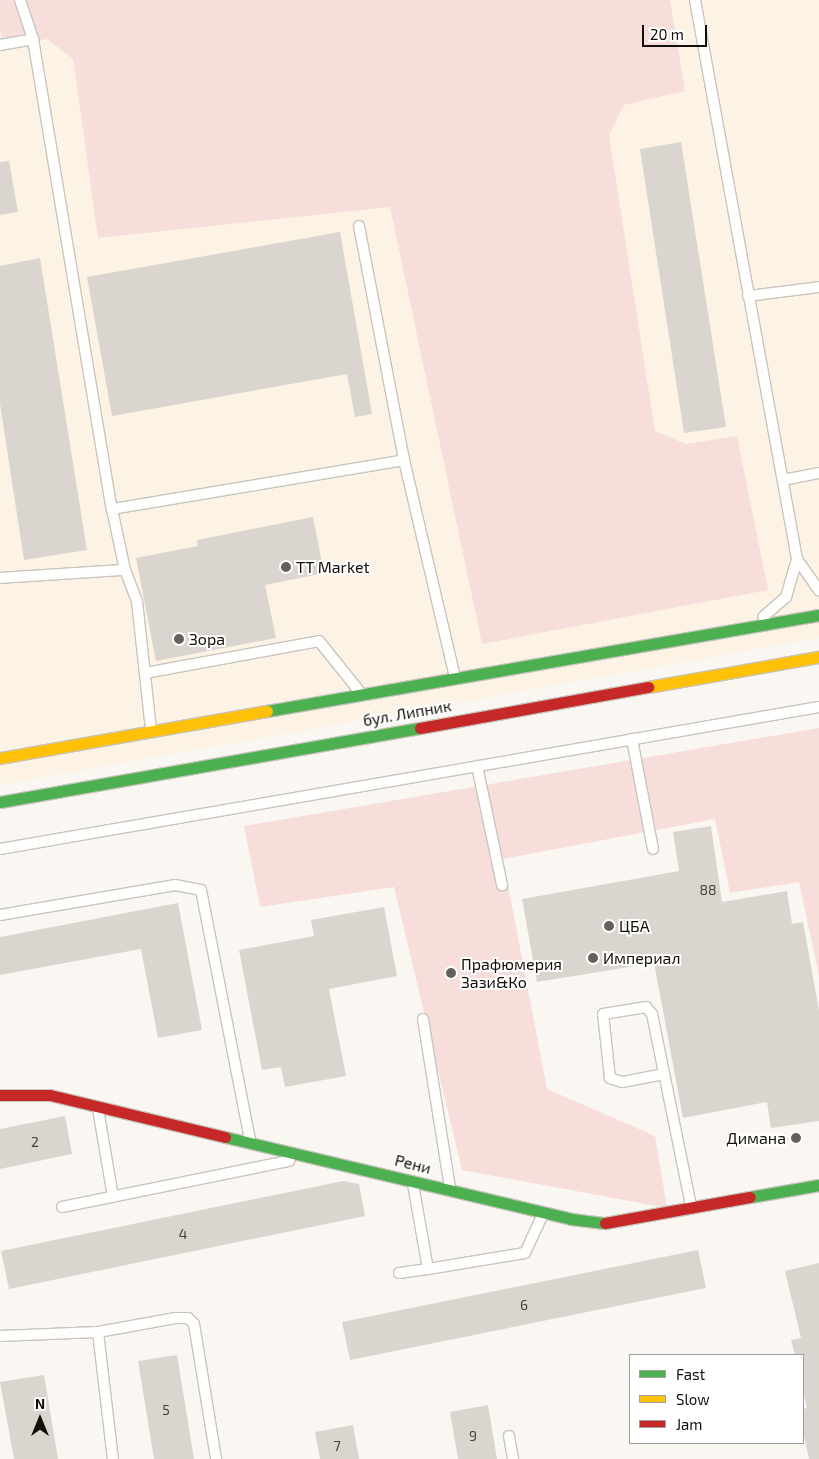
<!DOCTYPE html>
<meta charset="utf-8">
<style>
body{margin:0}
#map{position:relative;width:819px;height:1459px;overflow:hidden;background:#faf7f2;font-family:"Exo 2",sans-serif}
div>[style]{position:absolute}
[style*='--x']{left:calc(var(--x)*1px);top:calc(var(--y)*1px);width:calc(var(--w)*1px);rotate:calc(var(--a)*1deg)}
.built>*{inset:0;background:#fdf3e4}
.green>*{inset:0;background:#f7dedb}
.building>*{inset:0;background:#dbd5d0}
.roads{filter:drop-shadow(1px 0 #c8c4be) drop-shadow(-1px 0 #c8c4be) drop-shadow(0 1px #c8c4be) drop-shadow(0 -1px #c8c4be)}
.lane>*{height:10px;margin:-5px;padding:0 5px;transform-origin:5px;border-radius:5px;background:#fefefd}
.fast>*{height:11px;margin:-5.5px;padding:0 5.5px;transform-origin:5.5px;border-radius:5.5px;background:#4caf50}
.slow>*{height:11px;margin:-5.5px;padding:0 5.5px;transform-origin:5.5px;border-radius:5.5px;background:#ffc107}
.jam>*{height:11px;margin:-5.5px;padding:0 5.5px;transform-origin:5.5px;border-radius:5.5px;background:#c62828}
.dots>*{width:14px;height:14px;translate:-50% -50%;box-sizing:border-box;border:2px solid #fff;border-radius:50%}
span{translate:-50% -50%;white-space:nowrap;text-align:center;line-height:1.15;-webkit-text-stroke:4px #fff;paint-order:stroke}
.number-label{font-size:14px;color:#46403a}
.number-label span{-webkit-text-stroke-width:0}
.poi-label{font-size:16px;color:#140f08}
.left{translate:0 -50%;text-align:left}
.right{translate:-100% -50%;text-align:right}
.street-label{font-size:16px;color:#140f08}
.legend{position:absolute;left:629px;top:1354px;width:175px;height:90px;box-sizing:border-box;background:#fff;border:1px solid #a19f9c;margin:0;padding:6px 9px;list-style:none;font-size:15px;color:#140f08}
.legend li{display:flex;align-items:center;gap:10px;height:25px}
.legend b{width:25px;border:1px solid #a19f9c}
.north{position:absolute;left:15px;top:1394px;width:50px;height:50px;-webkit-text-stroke:4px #fff;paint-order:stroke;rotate:0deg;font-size:14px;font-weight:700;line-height:20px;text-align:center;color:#140f08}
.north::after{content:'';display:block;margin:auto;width:18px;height:22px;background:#140f08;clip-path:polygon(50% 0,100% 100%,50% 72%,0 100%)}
.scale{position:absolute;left:642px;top:25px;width:65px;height:22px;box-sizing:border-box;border:2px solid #140f08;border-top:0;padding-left:6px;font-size:15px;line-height:18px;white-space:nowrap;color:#140f08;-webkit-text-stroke:4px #fff;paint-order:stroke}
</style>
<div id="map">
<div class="built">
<div style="clip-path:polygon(0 0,819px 0,819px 638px,0 785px)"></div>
</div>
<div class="green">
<div style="clip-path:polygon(0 0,670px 0,685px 91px,624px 105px,609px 135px,655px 431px,686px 444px,737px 436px,768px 590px,482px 644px,390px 207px,98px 238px,73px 59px,47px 39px,4px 47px,0 29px)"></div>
<div style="clip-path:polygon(819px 728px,819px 976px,799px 882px,730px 893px,715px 819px,503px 859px,547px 1089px,655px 1136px,667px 1208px,462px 1170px,394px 887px,260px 907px,244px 826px)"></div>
</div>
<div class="building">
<div style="clip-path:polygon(681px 142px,726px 427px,684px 433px,640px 149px)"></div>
<div style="clip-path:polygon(9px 161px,18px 212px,0 215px,0 162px)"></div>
<div style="clip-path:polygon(340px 232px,372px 414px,355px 417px,347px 374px,112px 416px,87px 277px)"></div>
<div style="clip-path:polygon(40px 258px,87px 550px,24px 560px,0 404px,0 266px)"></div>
<div style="clip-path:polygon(313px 517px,324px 573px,265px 585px,276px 638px,156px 661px,136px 558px,198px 546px,197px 540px)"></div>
<div style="clip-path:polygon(711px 826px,722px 902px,787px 891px,792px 924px,803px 922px,819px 1010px,819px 1121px,771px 1128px,767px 1102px,683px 1118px,654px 963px,537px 982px,522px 899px,679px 871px,673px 832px)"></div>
<div style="clip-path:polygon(178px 903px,202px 1030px,158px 1038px,141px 949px,0 975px,0 937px)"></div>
<div style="clip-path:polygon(384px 907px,397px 976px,329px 989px,346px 1076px,285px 1087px,281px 1067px,262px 1070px,239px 950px,314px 936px,311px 920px)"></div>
<div style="clip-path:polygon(65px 1116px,72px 1154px,0 1169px,0 1129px)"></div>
<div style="clip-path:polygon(343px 1181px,359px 1184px,365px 1216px,9px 1289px,1px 1251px)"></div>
<div style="clip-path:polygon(698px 1250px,706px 1288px,350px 1360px,342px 1322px)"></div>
<div style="clip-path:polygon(819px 1263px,819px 1459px,809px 1459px,803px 1432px,803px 1409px,807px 1408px,803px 1391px,803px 1355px,795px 1355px,791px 1340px,801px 1338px,785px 1271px)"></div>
<div style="clip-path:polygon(177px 1355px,194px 1459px,154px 1459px,138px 1361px)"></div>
<div style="clip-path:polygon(44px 1375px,58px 1459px,14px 1459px,0 1382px)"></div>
<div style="clip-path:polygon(488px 1405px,497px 1459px,458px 1459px,450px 1412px)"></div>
<div style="clip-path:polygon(353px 1425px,359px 1459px,320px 1459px,315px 1432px)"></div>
</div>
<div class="roads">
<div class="lane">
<div style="--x:20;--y:0;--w:41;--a:71.6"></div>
<div style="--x:695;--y:0;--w:568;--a:79.66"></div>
<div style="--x:797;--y:559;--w:40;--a:106"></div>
<div style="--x:786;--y:597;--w:30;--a:139"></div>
<div style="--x:0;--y:45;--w:34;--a:-10"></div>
<div style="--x:33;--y:39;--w:477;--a:80.5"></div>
<div style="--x:112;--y:509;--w:62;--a:78"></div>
<div style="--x:125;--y:570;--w:33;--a:69"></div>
<div style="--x:137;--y:601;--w:130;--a:83.8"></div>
<div style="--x:359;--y:226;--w:238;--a:79.1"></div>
<div style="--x:404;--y:460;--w:223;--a:76.8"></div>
<div style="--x:748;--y:296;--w:72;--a:-7.2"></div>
<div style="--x:783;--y:480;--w:37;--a:-11"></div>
<div style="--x:112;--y:509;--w:296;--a:-9.5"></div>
<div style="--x:797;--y:559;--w:39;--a:55"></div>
<div style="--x:0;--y:578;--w:125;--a:-3.7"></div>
<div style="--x:145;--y:673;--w:177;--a:-10.4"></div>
<div style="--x:319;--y:641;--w:65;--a:51.2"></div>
<div style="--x:632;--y:739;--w:112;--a:79.2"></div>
<div style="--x:477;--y:766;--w:122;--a:78.1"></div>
<div style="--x:0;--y:849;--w:831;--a:-9.84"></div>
<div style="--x:0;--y:915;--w:178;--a:-9.7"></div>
<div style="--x:175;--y:885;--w:26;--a:11"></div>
<div style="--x:201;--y:890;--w:255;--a:78.9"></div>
<div style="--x:423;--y:1019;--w:171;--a:80.9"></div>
<div style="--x:664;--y:1074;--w:43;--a:169.2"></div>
<div style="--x:622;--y:1082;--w:13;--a:-162"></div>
<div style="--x:610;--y:1078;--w:64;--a:-96.2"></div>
<div style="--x:603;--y:1014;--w:44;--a:-9.2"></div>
<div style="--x:646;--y:1007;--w:9;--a:49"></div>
<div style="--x:652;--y:1014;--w:195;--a:78.5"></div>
<div style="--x:98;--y:1109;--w:89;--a:80.3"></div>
<div style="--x:413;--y:1184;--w:86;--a:80"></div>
<div style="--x:428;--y:1269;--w:98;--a:-9.4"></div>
<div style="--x:525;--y:1253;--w:43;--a:-65.2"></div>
<div style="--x:62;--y:1207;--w:232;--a:-11.5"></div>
<div style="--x:399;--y:1273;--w:29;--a:-8"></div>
<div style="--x:98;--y:1332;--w:79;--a:-10.2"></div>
<div style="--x:176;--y:1318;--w:12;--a:0"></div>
<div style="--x:188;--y:1318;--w:8;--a:45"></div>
<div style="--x:194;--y:1324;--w:137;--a:80.7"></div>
<div style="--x:0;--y:1336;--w:98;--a:-2.3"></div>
<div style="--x:98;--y:1332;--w:128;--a:83.3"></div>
<div style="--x:509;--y:1436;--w:23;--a:80"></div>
</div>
<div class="fast">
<div style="--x:267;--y:711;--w:560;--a:-9.87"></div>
<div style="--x:0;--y:802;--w:426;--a:-10"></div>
<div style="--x:225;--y:1137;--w:356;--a:13.3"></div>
<div style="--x:571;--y:1219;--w:34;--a:7"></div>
<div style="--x:750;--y:1197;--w:70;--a:-9.9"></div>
</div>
<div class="slow">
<div style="--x:648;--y:687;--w:174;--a:-10"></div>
<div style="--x:0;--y:758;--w:271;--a:-10"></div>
</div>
<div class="jam">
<div style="--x:420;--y:728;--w:232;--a:-10.2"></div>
<div style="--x:0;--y:1095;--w:50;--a:0"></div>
<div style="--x:50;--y:1095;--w:180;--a:13.5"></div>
<div style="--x:605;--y:1223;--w:147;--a:-10.2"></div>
</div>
</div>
<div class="dots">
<div style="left:286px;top:567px;background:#64605a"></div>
<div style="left:179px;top:639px;background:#64605a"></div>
<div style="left:609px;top:926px;background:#64605a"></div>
<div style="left:593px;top:958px;background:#64605a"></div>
<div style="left:451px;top:973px;background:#64605a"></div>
<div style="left:796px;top:1138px;background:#64605a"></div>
</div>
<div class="number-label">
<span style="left:708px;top:890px">88</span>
<span style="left:35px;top:1142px">2</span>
<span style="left:183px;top:1234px">4</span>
<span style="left:524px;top:1305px">6</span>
<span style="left:166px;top:1410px">5</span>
<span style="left:473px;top:1436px">9</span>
<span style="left:337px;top:1446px">7</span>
</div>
<div class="poi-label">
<span class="left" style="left:296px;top:567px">TT Market</span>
<span class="left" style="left:189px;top:639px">Зора</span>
<span class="left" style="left:619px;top:926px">ЦБА</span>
<span class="left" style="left:603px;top:958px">Империал</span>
<span class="left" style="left:461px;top:973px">Прафюмерия<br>Зази&amp;Ко</span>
<span class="right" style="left:786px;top:1138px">Димана</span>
</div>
<div class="street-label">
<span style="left:407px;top:713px;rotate:-10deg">бул. Липник</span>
<span style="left:413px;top:1164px;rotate:14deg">Рени</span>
</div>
<ul class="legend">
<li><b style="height:6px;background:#4caf50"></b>Fast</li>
<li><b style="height:6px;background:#ffc107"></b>Slow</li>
<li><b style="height:6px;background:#c62828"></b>Jam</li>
</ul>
<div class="north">N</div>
<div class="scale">20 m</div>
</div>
